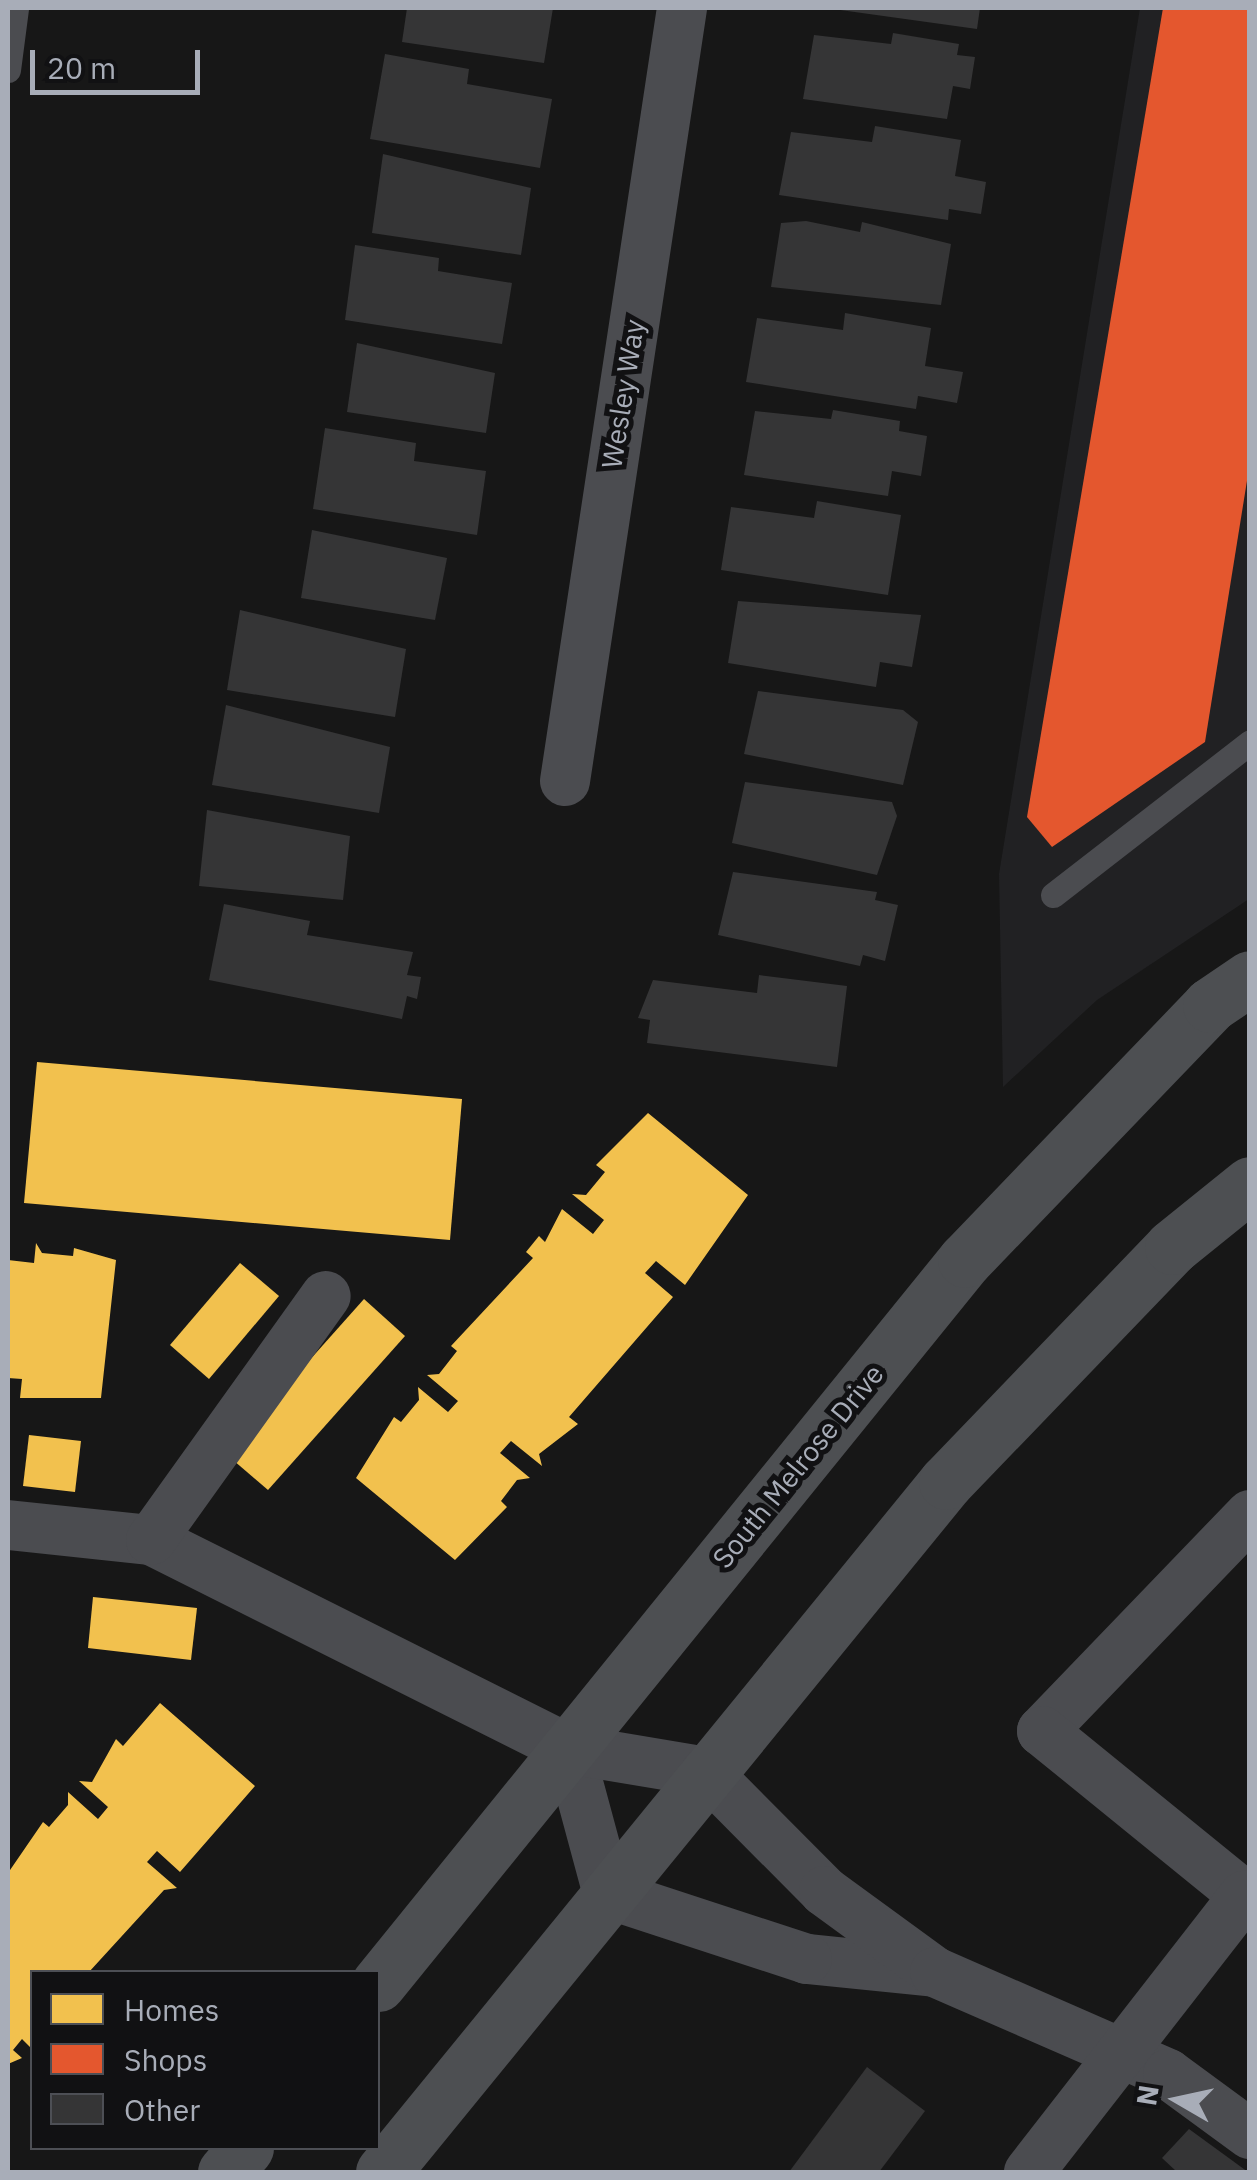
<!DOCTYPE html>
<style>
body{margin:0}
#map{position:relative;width:1257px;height:2180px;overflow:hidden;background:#171717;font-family:"IBM Plex Sans",sans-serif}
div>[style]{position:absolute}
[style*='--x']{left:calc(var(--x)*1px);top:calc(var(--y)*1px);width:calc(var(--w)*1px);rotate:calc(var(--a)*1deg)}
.built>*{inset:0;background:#212123}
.homes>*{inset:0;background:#f2c14e}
.shops>*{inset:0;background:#e4572e}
.building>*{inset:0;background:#353536}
.lane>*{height:25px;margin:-12.5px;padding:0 12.5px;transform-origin:12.5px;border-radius:12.5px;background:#4b4c50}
.street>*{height:50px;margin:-25px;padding:0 25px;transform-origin:25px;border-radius:25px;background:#4b4c50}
.primary>*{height:55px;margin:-27.5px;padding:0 27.5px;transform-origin:27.5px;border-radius:27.5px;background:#4d4f52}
span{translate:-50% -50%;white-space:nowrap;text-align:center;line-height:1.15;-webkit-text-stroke:10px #111113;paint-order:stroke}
.street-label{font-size:28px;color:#a8adb8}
.frame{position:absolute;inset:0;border:10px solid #a8adb8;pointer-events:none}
.legend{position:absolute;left:30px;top:1970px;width:350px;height:180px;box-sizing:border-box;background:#111113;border:2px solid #4d4f55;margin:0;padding:12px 18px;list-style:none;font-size:30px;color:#a8adb8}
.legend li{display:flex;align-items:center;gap:20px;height:50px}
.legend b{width:50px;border:2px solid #4d4f55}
.north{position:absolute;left:1127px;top:2050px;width:100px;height:100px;-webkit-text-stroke:8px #111113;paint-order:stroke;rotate:279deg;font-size:28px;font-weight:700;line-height:40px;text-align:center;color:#a8adb8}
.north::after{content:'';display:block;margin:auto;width:35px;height:45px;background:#a8adb8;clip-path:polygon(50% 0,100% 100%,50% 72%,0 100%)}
.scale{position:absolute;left:30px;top:50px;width:170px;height:45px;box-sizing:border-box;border:5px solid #a8adb8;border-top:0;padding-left:12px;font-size:30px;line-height:35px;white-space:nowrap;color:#a8adb8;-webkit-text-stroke:8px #111113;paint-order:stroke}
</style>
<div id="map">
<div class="built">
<div style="clip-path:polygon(1140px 8px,1249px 8px,1249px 899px,1097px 1000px,1003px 1087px,999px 874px)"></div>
</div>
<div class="homes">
<div style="clip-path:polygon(37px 1062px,462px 1099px,450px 1240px,24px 1203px)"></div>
<div style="clip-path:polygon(648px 1113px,748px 1195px,685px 1285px,656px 1261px,645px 1273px,673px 1297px,569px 1417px,578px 1424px,539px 1454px,542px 1466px,511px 1441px,500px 1453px,530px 1478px,517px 1480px,501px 1501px,507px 1507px,455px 1560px,356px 1478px,394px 1417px,401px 1422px,419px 1400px,418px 1387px,448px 1412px,458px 1401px,427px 1375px,439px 1374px,457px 1351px,451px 1346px,533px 1258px,526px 1252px,539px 1236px,545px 1242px,562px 1209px,593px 1234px,604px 1220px,572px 1194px,586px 1195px,605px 1172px,596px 1165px)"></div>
<div style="clip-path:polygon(36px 1243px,42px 1253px,73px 1256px,74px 1248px,116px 1260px,101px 1398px,20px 1398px,22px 1379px,8px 1378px,8px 1260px,34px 1263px)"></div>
<div style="clip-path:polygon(240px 1263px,279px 1296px,209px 1379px,170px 1345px)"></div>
<div style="clip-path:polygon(364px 1299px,405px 1336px,268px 1490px,226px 1454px)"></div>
<div style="clip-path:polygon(29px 1435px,81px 1441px,75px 1492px,23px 1486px)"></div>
<div style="clip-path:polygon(93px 1597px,197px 1608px,191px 1660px,88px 1648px)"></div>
<div style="clip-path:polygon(160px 1703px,255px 1786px,180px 1872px,157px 1851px,147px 1862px,177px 1888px,164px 1890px,89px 1972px,32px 1972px,32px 2049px,22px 2039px,13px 2050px,22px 2058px,8px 2064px,8px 1873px,43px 1822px,49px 1827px,68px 1805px,68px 1792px,98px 1819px,108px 1807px,79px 1781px,92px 1782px,116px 1739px,123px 1746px)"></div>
</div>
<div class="shops">
<div style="clip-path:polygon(1163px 8px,1250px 8px,1250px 462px,1205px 742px,1052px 847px,1027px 817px)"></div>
</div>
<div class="building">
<div style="clip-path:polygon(407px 8px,553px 8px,544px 63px,402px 42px)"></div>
<div style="clip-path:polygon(826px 8px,980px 8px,977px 29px)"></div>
<div style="clip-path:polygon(893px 33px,959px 44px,957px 55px,975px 57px,970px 89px,953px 86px,947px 119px,803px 99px,814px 35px,891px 44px)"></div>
<div style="clip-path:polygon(385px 54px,469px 69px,467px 84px,552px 99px,540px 168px,370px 139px)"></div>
<div style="clip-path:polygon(875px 126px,961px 140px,955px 176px,986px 182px,981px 214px,949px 209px,948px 220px,779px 195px,791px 132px,872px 142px)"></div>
<div style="clip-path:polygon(383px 154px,531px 188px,521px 255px,372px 233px)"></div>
<div style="clip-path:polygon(806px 221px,860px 232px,862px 222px,951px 244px,941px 305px,771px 287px,781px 223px)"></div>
<div style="clip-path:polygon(355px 245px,439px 258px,438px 271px,512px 283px,502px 344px,345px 320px)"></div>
<div style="clip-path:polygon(845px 313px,931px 328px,925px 366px,963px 372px,957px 403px,918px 396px,916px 409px,746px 382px,757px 318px,843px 330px)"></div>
<div style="clip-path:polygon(357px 343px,495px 373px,486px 433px,347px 412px)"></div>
<div style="clip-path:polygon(833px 410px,900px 421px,899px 431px,927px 436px,921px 476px,892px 471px,888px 496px,744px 475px,755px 411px,831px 419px)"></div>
<div style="clip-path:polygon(325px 428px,416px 443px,414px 461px,486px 471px,477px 535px,313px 509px)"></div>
<div style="clip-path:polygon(817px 501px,901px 515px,888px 595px,721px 570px,731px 507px,814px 518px)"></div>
<div style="clip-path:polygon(312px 530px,447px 558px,435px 620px,301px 598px)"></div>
<div style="clip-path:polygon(738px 601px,921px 615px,912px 667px,880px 662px,876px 687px,728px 663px)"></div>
<div style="clip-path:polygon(240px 610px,406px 649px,395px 717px,227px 690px)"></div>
<div style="clip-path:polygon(758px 691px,903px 710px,918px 722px,903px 785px,744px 754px)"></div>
<div style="clip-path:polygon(226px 705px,390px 747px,379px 813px,212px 785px)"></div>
<div style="clip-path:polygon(745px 782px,892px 802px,897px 816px,877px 875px,732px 843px)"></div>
<div style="clip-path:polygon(207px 810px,350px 836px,343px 900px,199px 886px)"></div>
<div style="clip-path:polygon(733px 872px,877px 892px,875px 900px,898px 905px,885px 961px,863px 955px,860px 966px,718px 935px)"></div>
<div style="clip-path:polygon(224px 904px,310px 921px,307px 935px,413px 952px,407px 975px,421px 977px,417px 999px,407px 996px,402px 1019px,209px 980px)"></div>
<div style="clip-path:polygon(759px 975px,847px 986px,837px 1067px,647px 1043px,650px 1020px,638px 1018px,653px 980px,757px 993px)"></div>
<div style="clip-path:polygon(867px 2067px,925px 2111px,879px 2172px,789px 2172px)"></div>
<div style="clip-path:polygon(1189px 2129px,1248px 2172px,1177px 2172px,1162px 2158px)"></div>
</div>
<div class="lane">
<div style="--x:8;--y:70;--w:63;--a:-82.6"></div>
<div style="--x:1053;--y:895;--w:249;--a:-37.8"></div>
</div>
<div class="street">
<div style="--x:565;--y:781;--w:782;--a:-81.39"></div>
<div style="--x:1250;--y:1515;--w:300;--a:133.9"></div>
<div style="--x:1042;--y:1731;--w:268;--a:39.1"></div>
<div style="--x:8;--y:1525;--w:144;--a:6"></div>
<div style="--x:151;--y:1540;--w:467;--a:26.6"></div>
<div style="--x:151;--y:1540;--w:300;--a:-54.4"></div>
<div style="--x:935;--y:1972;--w:129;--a:-174.2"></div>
<div style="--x:807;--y:1959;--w:209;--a:-161.9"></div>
<div style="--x:608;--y:1894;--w:150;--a:-105.1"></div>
<div style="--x:569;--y:1749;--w:139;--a:9.5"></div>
<div style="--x:706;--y:1772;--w:168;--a:45.2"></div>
<div style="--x:824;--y:1891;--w:137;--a:36.1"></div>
<div style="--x:935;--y:1972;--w:254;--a:23.6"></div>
<div style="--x:1168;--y:2074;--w:102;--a:36.2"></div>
<div style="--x:1029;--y:2172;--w:350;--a:-52.1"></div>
</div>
<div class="primary">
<div style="--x:378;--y:1984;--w:932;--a:-50.97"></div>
<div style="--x:965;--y:1260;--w:354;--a:-46.1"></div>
<div style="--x:1210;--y:1005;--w:48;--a:-34"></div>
<div style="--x:225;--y:2172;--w:32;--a:-49"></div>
<div style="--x:383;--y:2172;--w:891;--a:-50.79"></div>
<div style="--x:946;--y:1482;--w:326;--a:-46.1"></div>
<div style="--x:1172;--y:1247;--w:100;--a:-38.9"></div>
</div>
<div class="street-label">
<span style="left:623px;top:394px;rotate:-81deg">Wesley Way</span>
<span style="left:798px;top:1466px;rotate:-51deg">South Melrose Drive</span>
</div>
<div class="frame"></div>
<ul class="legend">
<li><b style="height:28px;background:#f2c14e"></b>Homes</li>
<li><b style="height:28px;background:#e4572e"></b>Shops</li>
<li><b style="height:28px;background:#353536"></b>Other</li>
</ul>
<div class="north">N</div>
<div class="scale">20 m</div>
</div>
